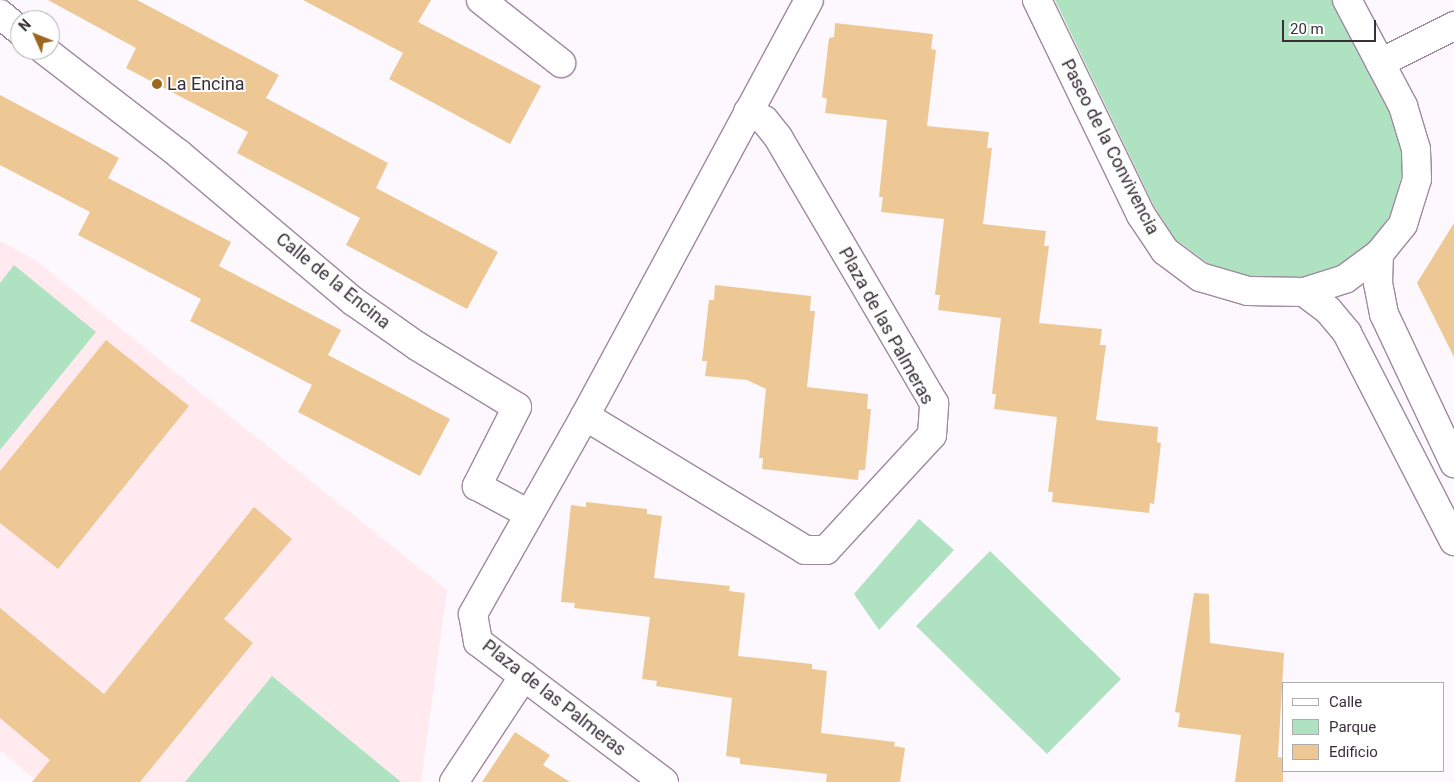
<!DOCTYPE html>
<style>
body{margin:0}
#map{position:relative;width:1454px;height:782px;overflow:hidden;background:#fdf8fd;font-family:Roboto,sans-serif}
div>[style]{position:absolute}
[style*='--x']{left:calc(var(--x)*1px);top:calc(var(--y)*1px);width:calc(var(--w)*1px);rotate:calc(var(--a)*1deg)}
.education>*{inset:0;background:#ffeaf0}
.green>*{inset:0;background:#aee2c0}
.building>*{inset:0;background:#edc895}
.roads{filter:drop-shadow(1px 0 #9f899f) drop-shadow(-1px 0 #9f899f) drop-shadow(0 1px #9f899f) drop-shadow(0 -1px #9f899f)}
.minor>*{height:28px;margin:-14px;padding:0 14px;transform-origin:14px;border-radius:14px;background:#fff}
.tertiary>*{height:28px;margin:-14px;padding:0 14px;transform-origin:14px;border-radius:14px;background:#fff}
.dots>*{width:14px;height:14px;translate:-50% -50%;box-sizing:border-box;border:2px solid #fff;border-radius:50%}
span{translate:-50% -50%;white-space:nowrap;text-align:center;line-height:1.15;-webkit-text-stroke:4px #fff;paint-order:stroke}
.poi-label{font-size:18px;color:#382f38}
.left{translate:0 -50%;text-align:left}
.street-label{font-size:18px;color:#382f38}
.legend{position:absolute;left:1282px;top:682px;width:162px;height:90px;box-sizing:border-box;background:#fff;border:1px solid #afacaf;margin:0;padding:6px 9px;list-style:none;font-size:15px;color:#382f38}
.legend li{display:flex;align-items:center;gap:10px;height:25px}
.legend b{width:25px;border:1px solid #afacaf}
.north{position:absolute;left:10px;top:10px;width:50px;height:50px;box-sizing:border-box;background:#fff;border:1px solid #afacaf;border-radius:50%;rotate:314deg;font-size:14px;font-weight:700;line-height:20px;text-align:center;color:#382f38}
.north::after{content:'';display:block;margin:auto;width:18px;height:22px;background:#9c671f;clip-path:polygon(50% 0,100% 100%,50% 72%,0 100%)}
.scale{position:absolute;left:1282px;top:20px;width:94px;height:22px;box-sizing:border-box;border:2px solid #382f38;border-top:0;padding-left:6px;font-size:15px;line-height:18px;white-space:nowrap;color:#382f38;-webkit-text-stroke:4px #fff;paint-order:stroke}
</style>
<div id="map">
<div class="education">
<div style="clip-path:polygon(0 241px,34px 259px,447px 590px,421px 782px,38px 782px,0 750px)"></div>
</div>
<div class="green">
<div style="clip-path:polygon(1055px 0,1333px 0,1389px 111px,1402px 149px,1402px 174px,1391px 214px,1370px 244px,1339px 269px,1299px 282px,1251px 279px,1209px 264px,1175px 239px,1154px 206px)"></div>
<div style="clip-path:polygon(14px 265px,96px 332px,0 450px,0 283px)"></div>
<div style="clip-path:polygon(919px 519px,954px 550px,879px 630px,854px 594px)"></div>
<div style="clip-path:polygon(990px 551px,1121px 679px,1047px 754px,916px 626px)"></div>
<div style="clip-path:polygon(272px 676px,401px 782px,185px 782px)"></div>
</div>
<div class="building">
<div style="clip-path:polygon(48px 0,137px 0,279px 75px,266px 98px,388px 163px,376px 188px,498px 252px,467px 309px,346px 245px,360px 218px,237px 153px,248px 132px,126px 68px,136px 48px)"></div>
<div style="clip-path:polygon(303px 0,431px 0,418px 22px,541px 86px,510px 144px,389px 79px,403px 53px)"></div>
<div style="clip-path:polygon(835px 23px,933px 34px,931px 49px,936px 50px,927px 126px,989px 132px,987px 148px,992px 148px,983px 224px,1046px 231px,1044px 246px,1049px 246px,1039px 323px,1102px 329px,1100px 345px,1106px 345px,1096px 420px,1158px 427px,1157px 442px,1161px 443px,1154px 504px,1150px 503px,1149px 513px,1052px 502px,1053px 492px,1048px 492px,1057px 417px,994px 409px,996px 394px,992px 394px,1001px 318px,938px 310px,940px 295px,935px 295px,944px 219px,881px 212px,883px 197px,879px 197px,887px 120px,825px 113px,827px 99px,822px 97px,829px 38px,834px 37px)"></div>
<div style="clip-path:polygon(0 95px,119px 158px,108px 178px,231px 242px,219px 266px,341px 330px,328px 355px,450px 419px,420px 476px,298px 412px,312px 385px,190px 321px,201px 299px,78px 235px,90px 212px,0 165px)"></div>
<div style="clip-path:polygon(1454px 223px,1454px 357px,1417px 283px)"></div>
<div style="clip-path:polygon(715px 285px,811px 296px,810px 311px,815px 311px,807px 387px,868px 394px,867px 409px,871px 409px,865px 470px,859px 470px,858px 480px,762px 469px,763px 458px,759px 458px,766px 389px,747px 380px,705px 376px,707px 361px,702px 361px,709px 300px,714px 300px)"></div>
<div style="clip-path:polygon(106px 340px,189px 406px,58px 569px,0 523px,0 471px)"></div>
<div style="clip-path:polygon(586px 502px,647px 509px,647px 514px,662px 516px,654px 578px,730px 586px,729px 591px,745px 593px,738px 656px,812px 664px,812px 669px,827px 671px,821px 733px,895px 742px,894px 746px,905px 748px,900px 782px,826px 782px,827px 774px,740px 764px,740px 758px,726px 756px,732px 698px,656px 686px,657px 681px,642px 679px,650px 617px,574px 608px,575px 603px,561px 602px,571px 505px,586px 507px)"></div>
<div style="clip-path:polygon(254px 507px,292px 539px,224px 619px,253px 643px,140px 782px,32px 782px,50px 760px,0 718px,0 608px,104px 694px)"></div>
<div style="clip-path:polygon(1194px 593px,1209px 594px,1210px 643px,1284px 653px,1278px 757px,1283px 758px,1283px 782px,1235px 782px,1241px 735px,1178px 727px,1180px 713px,1175px 712px)"></div>
<div style="clip-path:polygon(515px 732px,550px 755px,543px 765px,570px 782px,482px 782px)"></div>
</div>
<div class="roads">
<div class="minor">
<div style="--x:481;--y:0;--w:102;--a:38.2"></div>
<div style="--x:0;--y:14;--w:26;--a:40"></div>
<div style="--x:44;--y:50;--w:170;--a:37.6"></div>
<div style="--x:179;--y:154;--w:228;--a:40.2"></div>
<div style="--x:353;--y:301;--w:78;--a:35.1"></div>
<div style="--x:417;--y:346;--w:117;--a:31.4"></div>
<div style="--x:517;--y:407;--w:89;--a:116.9"></div>
<div style="--x:477;--y:486;--w:59;--a:28.3"></div>
<div style="--x:1380;--y:63;--w:83;--a:-26.6"></div>
<div style="--x:585;--y:416;--w:258;--a:31.3"></div>
<div style="--x:805;--y:550;--w:21;--a:0"></div>
<div style="--x:826;--y:550;--w:156;--a:-47.3"></div>
<div style="--x:932;--y:435;--w:32;--a:-86"></div>
<div style="--x:934;--y:403;--w:308;--a:-120.4"></div>
<div style="--x:778;--y:137;--w:22;--a:-129"></div>
<div style="--x:764;--y:120;--w:18;--a:-153"></div>
<div style="--x:454;--y:782;--w:127;--a:-56.6"></div>
<div style="--x:664;--y:782;--w:233;--a:-143"></div>
<div style="--x:478;--y:642;--w:28;--a:-100"></div>
<div style="--x:473;--y:614;--w:227;--a:-60.5"></div>
<div style="--x:585;--y:416;--w:472;--a:-61.7"></div>
</div>
<div class="tertiary">
<div style="--x:1037;--y:0;--w:239;--a:64.2"></div>
<div style="--x:1141;--y:215;--w:43;--a:56.3"></div>
<div style="--x:1165;--y:251;--w:44;--a:36.6"></div>
<div style="--x:1200;--y:277;--w:50;--a:16.3"></div>
<div style="--x:1248;--y:291;--w:56;--a:1"></div>
<div style="--x:1304;--y:292;--w:43;--a:-17.6"></div>
<div style="--x:1345;--y:279;--w:42;--a:-36.3"></div>
<div style="--x:1379;--y:254;--w:38;--a:-51"></div>
<div style="--x:1403;--y:224;--w:47;--a:-72.7"></div>
<div style="--x:1417;--y:179;--w:30;--a:-92"></div>
<div style="--x:1416;--y:149;--w:45;--a:-106.8"></div>
<div style="--x:1403;--y:106;--w:120;--a:-117.8"></div>
<div style="--x:1379;--y:254;--w:29;--a:92"></div>
<div style="--x:1378;--y:283;--w:32;--a:79"></div>
<div style="--x:1384;--y:314;--w:165;--a:64.8"></div>
<div style="--x:1304;--y:292;--w:30;--a:37"></div>
<div style="--x:1328;--y:310;--w:30;--a:50"></div>
<div style="--x:1347;--y:333;--w:234;--a:62.8"></div>
</div>
</div>
<div class="dots">
<div style="left:157px;top:84px;background:#9c671f"></div>
</div>
<div class="poi-label">
<span class="left" style="left:167px;top:84px">La Encina</span>
</div>
<div class="street-label">
<span style="left:1110px;top:147px;rotate:63deg">Paseo de la Convivencia</span>
<span style="left:333px;top:281px;rotate:39deg">Calle de la Encina</span>
<span style="left:886px;top:326px;rotate:61deg">Plaza de las Palmeras</span>
<span style="left:554px;top:698px;rotate:38deg">Plaza de las Palmeras</span>
</div>
<ul class="legend">
<li><b style="height:6px;background:#fff"></b>Calle</li>
<li><b style="height:14px;background:#aee2c0"></b>Parque</li>
<li><b style="height:14px;background:#edc895"></b>Edificio</li>
</ul>
<div class="north">N</div>
<div class="scale">20 m</div>
</div>
